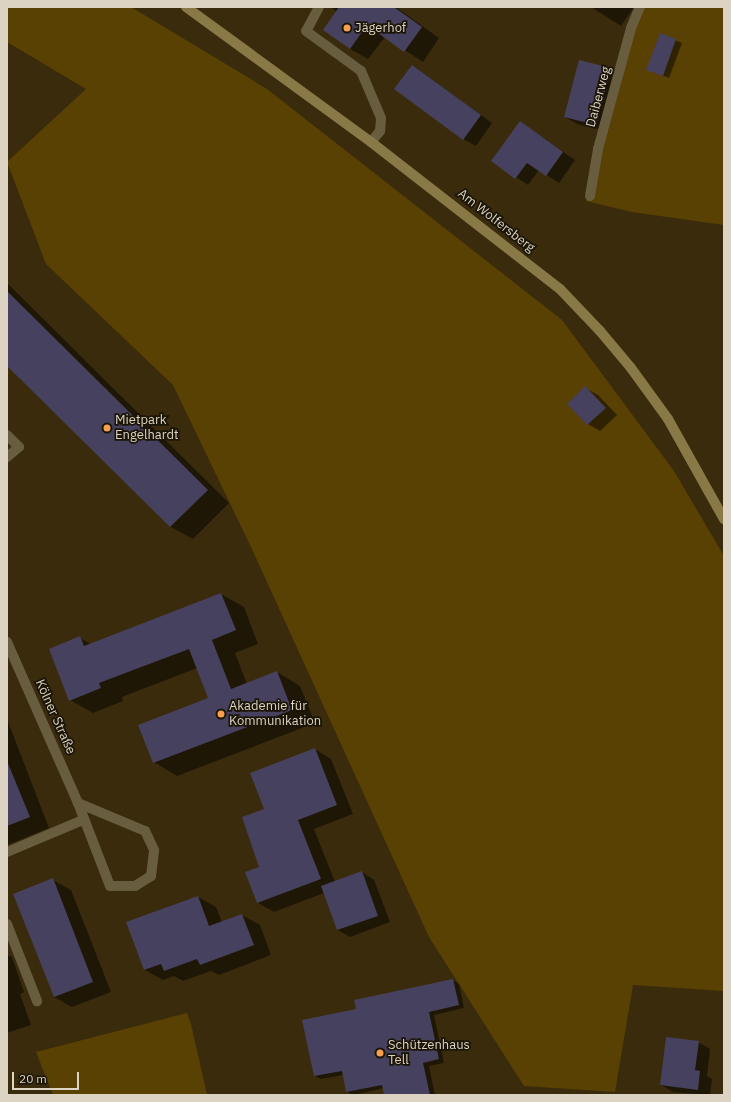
<!DOCTYPE html>
<meta charset="utf-8">
<style>
body{margin:0}
#map{position:relative;width:731px;height:1102px;overflow:hidden;background:#3a2b0c;font-family:"IBM Plex Sans",sans-serif}
div>[style]{position:absolute}
[style*='--x']{left:calc(var(--x)*1px);top:calc(var(--y)*1px);width:calc(var(--w)*1px);rotate:calc(var(--a)*1deg)}
.green>*{inset:0;background:#594003}
.shadow>*{inset:0;background:#0007}
.building>*{inset:0;background:#46415e}
.lane>*{height:10px;margin:-5px;padding:0 5px;transform-origin:5px;border-radius:5px;background:#685e3f}
.street>*{height:10px;margin:-5px;padding:0 5px;transform-origin:5px;border-radius:5px;background:#685e3f}
.secondary>*{height:10px;margin:-5px;padding:0 5px;transform-origin:5px;border-radius:5px;background:#897946}
.dots>*{width:11px;height:11px;translate:-50% -50%;box-sizing:border-box;border:2px solid #1b1508;border-radius:50%}
span{translate:-50% -50%;white-space:nowrap;text-align:center;line-height:1.15;-webkit-text-stroke:3.5px #1b1508;paint-order:stroke}
.poi-label{font-size:13px;color:#dcd3c2}
.left{translate:0 -50%;text-align:left}
.street-label{font-size:13px;color:#dcd3c2}
.frame{position:absolute;inset:0;border:8px solid #dcd3c2;pointer-events:none}
.scale{position:absolute;left:12px;top:1072px;width:67px;height:18px;box-sizing:border-box;border:2px solid #dcd3c2;border-top:0;padding-left:5px;font-size:12px;line-height:14px;white-space:nowrap;color:#dcd3c2;-webkit-text-stroke:3px #1b1508;paint-order:stroke}
</style>
<div id="map">
<div class="green">
<div style="clip-path:polygon(7px 7px,131px 7px,267px 89px,562px 320px,674px 471px,724px 556px,724px 991px,633px 985px,615px 1092px,524px 1086px,429px 937px,251px 547px,173px 385px,46px 264px,7px 162px,86px 89px,7px 42px)"></div>
<div style="clip-path:polygon(638px 7px,724px 7px,724px 225px,632px 212px,586px 201px,596px 149px)"></div>
<div style="clip-path:polygon(187px 1013px,191px 1024px,207px 1095px,53px 1095px,36px 1052px)"></div>
</div>
<div class="shadow">
<div style="clip-path:polygon(331px 7px,396px 7px,439px 38px,423px 62px,385px 37px,368px 59px,350px 49px,337px 12px)"></div>
<div style="clip-path:polygon(591px 7px,634px 7px,621px 26px)"></div>
<div style="clip-path:polygon(660px 34px,682px 43px,669px 78px,647px 69px)"></div>
<div style="clip-path:polygon(413px 66px,492px 123px,476px 146px,463px 139px)"></div>
<div style="clip-path:polygon(611px 69px,623px 76px,608px 131px,577px 124px,565px 117px)"></div>
<div style="clip-path:polygon(520px 122px,575px 160px,559px 183px,539px 170px,528px 185px,492px 161px)"></div>
<div style="clip-path:polygon(7px 283px,229px 503px,193px 539px,171px 527px,7px 364px)"></div>
<div style="clip-path:polygon(585px 388px,598px 395px,617px 415px,600px 431px,588px 424px,568px 404px)"></div>
<div style="clip-path:polygon(221px 594px,244px 607px,258px 644px,235px 653px,247px 684px,277px 672px,300px 686px,315px 723px,177px 776px,154px 762px,209px 699px,197px 668px,122px 697px,123px 701px,93px 713px,70px 700px,80px 638px,91px 644px)"></div>
<div style="clip-path:polygon(7px 719px,49px 828px,7px 845px)"></div>
<div style="clip-path:polygon(315px 749px,331px 759px,353px 814px,314px 829px,335px 882px,362px 872px,374px 880px,390px 922px,350px 937px,338px 930px,324px 893px,274px 912px,258px 903px,265px 809px)"></div>
<div style="clip-path:polygon(53px 880px,71px 890px,111px 992px,72px 1007px,54px 997px)"></div>
<div style="clip-path:polygon(198px 897px,216px 907px,222px 922px,242px 915px,260px 925px,271px 955px,219px 975px,211px 971px,183px 981px,174px 976px,163px 980px,145px 970px)"></div>
<div style="clip-path:polygon(7px 955px,12px 957px,24px 992px,20px 994px,31px 1025px,7px 1033px)"></div>
<div style="clip-path:polygon(453px 980px,459px 984px,464px 1008px,434px 1015px,444px 1063px,429px 1066px,435px 1095px,385px 1095px,384px 1088px,353px 1095px,347px 1092px,343px 1075px,321px 1079px,315px 1076px,357px 1010px)"></div>
<div style="clip-path:polygon(698px 1042px,710px 1049px,707px 1076px,712px 1079px,710px 1095px,673px 1092px,661px 1085px)"></div>
</div>
<div class="building">
<div style="clip-path:polygon(339px 7px,394px 7px,422px 27px,404px 52px,367px 25px,350px 49px,323px 30px)"></div>
<div style="clip-path:polygon(660px 33px,676px 39px,663px 76px,646px 70px)"></div>
<div style="clip-path:polygon(579px 60px,611px 68px,596px 125px,564px 117px)"></div>
<div style="clip-path:polygon(412px 65px,481px 115px,463px 140px,394px 89px)"></div>
<div style="clip-path:polygon(520px 121px,563px 152px,546px 176px,527px 163px,515px 179px,491px 161px)"></div>
<div style="clip-path:polygon(7px 291px,208px 490px,170px 527px,7px 366px)"></div>
<div style="clip-path:polygon(585px 386px,606px 408px,587px 425px,567px 404px)"></div>
<div style="clip-path:polygon(221px 593px,236px 630px,212px 640px,231px 689px,277px 671px,292px 710px,153px 763px,138px 725px,208px 698px,189px 649px,99px 683px,101px 688px,69px 701px,49px 649px,80px 636px,84px 646px)"></div>
<div style="clip-path:polygon(315px 748px,337px 805px,298px 820px,321px 879px,257px 903px,245px 872px,259px 867px,242px 817px,264px 809px,250px 773px)"></div>
<div style="clip-path:polygon(7px 761px,30px 817px,7px 826px)"></div>
<div style="clip-path:polygon(362px 871px,378px 916px,337px 930px,321px 886px)"></div>
<div style="clip-path:polygon(53px 878px,93px 982px,54px 997px,13px 894px)"></div>
<div style="clip-path:polygon(198px 896px,209px 926px,242px 914px,254px 945px,200px 965px,197px 959px,164px 971px,161px 964px,144px 970px,126px 922px)"></div>
<div style="clip-path:polygon(453px 979px,459px 1005px,429px 1012px,439px 1059px,423px 1063px,430px 1095px,384px 1095px,382px 1085px,346px 1092px,342px 1071px,314px 1076px,302px 1020px,356px 1009px,354px 1000px)"></div>
<div style="clip-path:polygon(666px 1037px,699px 1041px,695px 1070px,700px 1071px,698px 1090px,660px 1085px)"></div>
</div>
<div class="lane">
<div style="--x:319;--y:7;--w:27;--a:118"></div>
<div style="--x:306;--y:31;--w:68;--a:36"></div>
<div style="--x:361;--y:71;--w:51;--a:66.9"></div>
<div style="--x:381;--y:118;--w:13;--a:94"></div>
<div style="--x:380;--y:131;--w:14;--a:129"></div>
<div style="--x:7;--y:435;--w:17;--a:45"></div>
<div style="--x:19;--y:447;--w:16;--a:140"></div>
</div>
<div class="street">
<div style="--x:590;--y:196;--w:48;--a:-80.3"></div>
<div style="--x:598;--y:149;--w:125;--a:-74.7"></div>
<div style="--x:631;--y:28;--w:23;--a:-67"></div>
<div style="--x:7;--y:642;--w:176;--a:66.2"></div>
<div style="--x:78;--y:803;--w:89;--a:68.9"></div>
<div style="--x:110;--y:886;--w:25;--a:0"></div>
<div style="--x:135;--y:886;--w:19;--a:-32"></div>
<div style="--x:151;--y:876;--w:26;--a:-83"></div>
<div style="--x:154;--y:850;--w:21;--a:-115"></div>
<div style="--x:145;--y:831;--w:73;--a:-157.3"></div>
<div style="--x:7;--y:852;--w:82;--a:-22.8"></div>
<div style="--x:7;--y:924;--w:83;--a:68.7"></div>
</div>
<div class="secondary">
<div style="--x:186;--y:7;--w:229;--a:36.1"></div>
<div style="--x:371;--y:142;--w:239;--a:37.9"></div>
<div style="--x:560;--y:289;--w:58;--a:46.4"></div>
<div style="--x:600;--y:331;--w:48;--a:50"></div>
<div style="--x:631;--y:368;--w:63;--a:54"></div>
<div style="--x:668;--y:419;--w:115;--a:60.8"></div>
</div>
<div class="dots">
<div style="left:347px;top:28px;background:#f9a04c"></div>
<div style="left:107px;top:428px;background:#f9a04c"></div>
<div style="left:221px;top:714px;background:#f9a04c"></div>
<div style="left:380px;top:1053px;background:#f9a04c"></div>
</div>
<div class="poi-label">
<span class="left" style="left:355px;top:28px">Jägerhof</span>
<span class="left" style="left:115px;top:428px">Mietpark<br>Engelhardt</span>
<span class="left" style="left:229px;top:714px">Akademie für<br>Kommunikation</span>
<span class="left" style="left:388px;top:1053px">Schützenhaus<br>Tell</span>
</div>
<div class="street-label">
<span style="left:599px;top:97px;rotate:-75deg">Daiberweg</span>
<span style="left:496px;top:221px;rotate:38deg">Am Wolfersberg</span>
<span style="left:55px;top:717px;rotate:66deg">Kölner Straße</span>
</div>
<div class="frame"></div>
<div class="scale">20 m</div>
</div>
